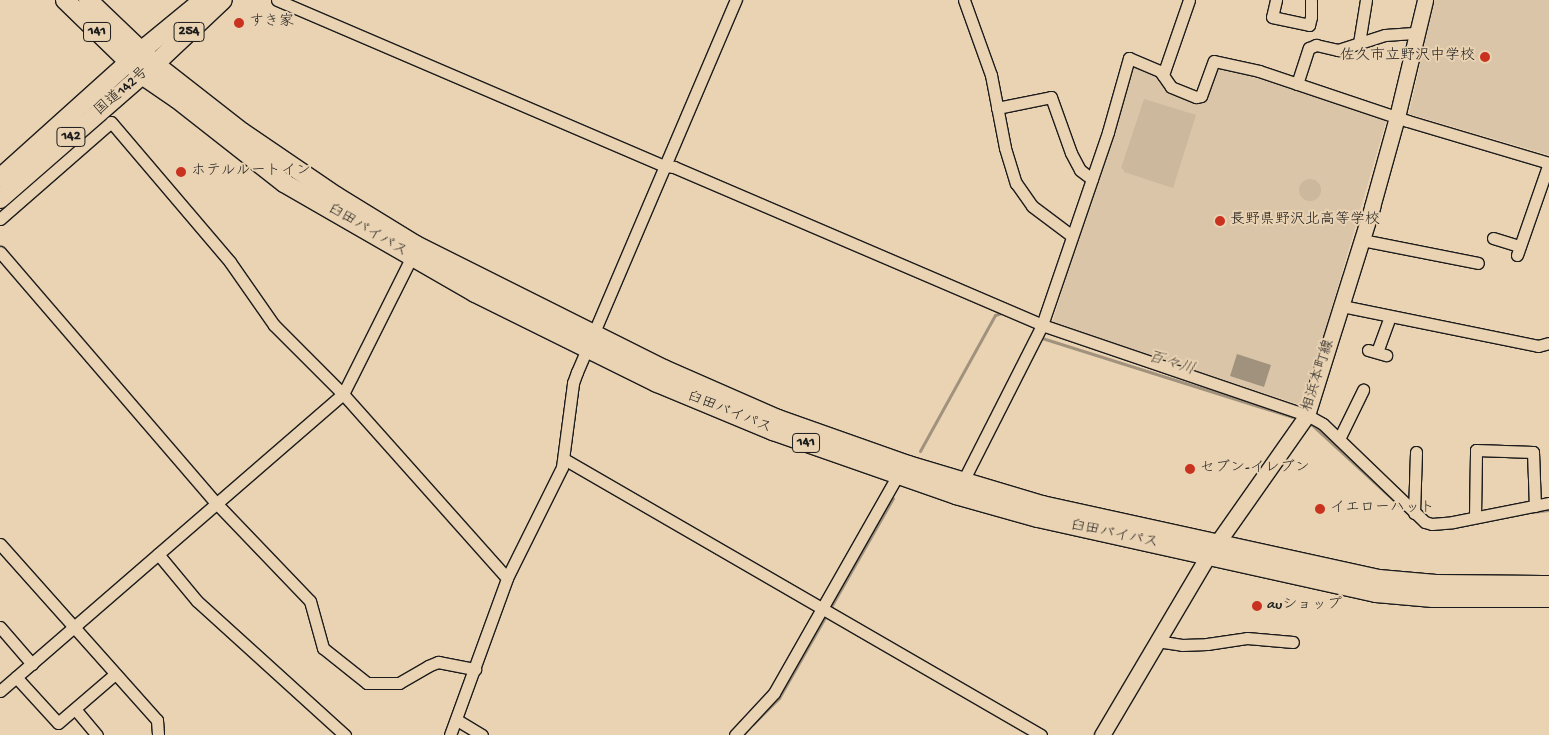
<!DOCTYPE html>
<meta charset="utf-8">
<style>
body{margin:0}
#map{position:relative;width:1549px;height:735px;overflow:hidden;background:#ead3b3;font-family:"Gochi Hand","Klee One",sans-serif}
div>[style]{position:absolute}
[style*='--x']{left:calc(var(--x)*1px);top:calc(var(--y)*1px);width:calc(var(--w)*1px);rotate:calc(var(--a)*1deg)}
.built>*{inset:0;background:#dbc5a8}
.green>*{inset:0;background:#ccb89d}
.round{border-radius:50%}
.water>*{inset:0;background:#a1927e}
.stream>*{height:3px;margin:-1.5px;padding:0 1.5px;transform-origin:1.5px;border-radius:1.5px;background:#a1927e}
.roads{filter:drop-shadow(1px 0 #1c1c1c) drop-shadow(-1px 0 #1c1c1c) drop-shadow(0 1px #1c1c1c) drop-shadow(0 -1px #1c1c1c)}
.minor>*{height:11px;margin:-5.5px;padding:0 5.5px;transform-origin:5.5px;border-radius:5.5px;background:#ead3b3}
.secondary>*{height:15px;margin:-7.5px;padding:0 7.5px;transform-origin:7.5px;border-radius:7.5px;background:#ead3b3}
.trunk>*{height:18px;margin:-9px;padding:0 9px;transform-origin:9px;border-radius:9px;background:#ead3b3}
.dots>*{width:14px;height:14px;translate:-50% -50%;box-sizing:border-box;border:2px solid #ead3b3;border-radius:50%}
span{translate:-50% -50%;white-space:nowrap;text-align:center;line-height:1.15;-webkit-text-stroke:4px #ead3b3;paint-order:stroke}
.shield-label span{padding:1px 4px;background:#ead3b3;border:1px solid;border-radius:4px;-webkit-text-stroke-width:0}
.shield-label{font-size:14px;color:#1c1c1c;font-weight:700}
.poi-label{font-size:15px;color:#1c1c1c}
.left{translate:0 -50%;text-align:left}
.right{translate:-100% -50%;text-align:right}
.street-label{font-size:15px;color:#1c1c1c}
.water-label{font-size:16px;color:#4b453e;font-style:italic}
</style>
<div id="map">
<div class="built">
<div style="clip-path:polygon(1434px 0,1549px 0,1549px 155px,1409px 114px)"></div>
<div style="clip-path:polygon(1132px 64px,1158px 77px,1166px 88px,1202px 104px,1216px 66px,1387px 118px,1303px 406px,1052px 323px)"></div>
</div>
<div class="green">
<div style="clip-path:polygon(1144px 99px,1196px 115px,1173px 188px,1124px 172px,1124px 170px,1121px 168px)"></div>
<div class="round" style="left:1299px;top:179px;width:22px;height:22px"></div>
</div>
<div class="water">
<div style="clip-path:polygon(1237px 354px,1271px 365px,1264px 387px,1230px 376px)"></div>
</div>
<div class="stream">
<div style="--x:1042;--y:338;--w:263;--a:17.5"></div>
<div style="--x:1312;--y:425;--w:149;--a:42.6"></div>
<div style="--x:920;--y:451;--w:155;--a:-61.1"></div>
<div style="--x:995;--y:315;--w:9;--a:-18"></div>
<div style="--x:1533;--y:512;--w:16;--a:-7"></div>
<div style="--x:753;--y:724;--w:37;--a:-45"></div>
<div style="--x:779;--y:698;--w:230;--a:-60.3"></div>
</div>
<div class="roads">
<div class="minor">
<div style="--x:277;--y:0;--w:422;--a:23.2"></div>
<div style="--x:665;--y:166;--w:9;--a:6"></div>
<div style="--x:674;--y:167;--w:400;--a:23.2"></div>
<div style="--x:1042;--y:325;--w:280;--a:18.8"></div>
<div style="--x:1307;--y:415;--w:18;--a:29"></div>
<div style="--x:1323;--y:424;--w:141;--a:43.9"></div>
<div style="--x:1425;--y:522;--w:7;--a:16"></div>
<div style="--x:1432;--y:524;--w:21;--a:-5"></div>
<div style="--x:1453;--y:522;--w:98;--a:-11.2"></div>
<div style="--x:964;--y:0;--w:80;--a:70.2"></div>
<div style="--x:991;--y:75;--w:74;--a:79.1"></div>
<div style="--x:1005;--y:148;--w:37;--a:73"></div>
<div style="--x:1016;--y:183;--w:28;--a:55"></div>
<div style="--x:1032;--y:206;--w:50;--a:36.9"></div>
<div style="--x:1276;--y:0;--w:17;--a:103"></div>
<div style="--x:1272;--y:17;--w:38;--a:12"></div>
<div style="--x:1309;--y:25;--w:8;--a:-76"></div>
<div style="--x:1311;--y:17;--w:17;--a:-90"></div>
<div style="--x:1359;--y:43;--w:44;--a:-80.8"></div>
<div style="--x:1163;--y:75;--w:79;--a:-70.9"></div>
<div style="--x:1297;--y:84;--w:38;--a:-72"></div>
<div style="--x:1309;--y:48;--w:8;--a:-23"></div>
<div style="--x:1316;--y:45;--w:23;--a:13"></div>
<div style="--x:1338;--y:50;--w:49;--a:-17.7"></div>
<div style="--x:1385;--y:35;--w:32;--a:-4"></div>
<div style="--x:997;--y:108;--w:55;--a:-11.5"></div>
<div style="--x:1051;--y:97;--w:59;--a:70.3"></div>
<div style="--x:1071;--y:153;--w:19;--a:62"></div>
<div style="--x:1080;--y:170;--w:15;--a:37"></div>
<div style="--x:0;--y:219;--w:147;--a:-41.1"></div>
<div style="--x:111;--y:122;--w:184;--a:49.6"></div>
<div style="--x:230;--y:262;--w:77;--a:55.1"></div>
<div style="--x:274;--y:325;--w:98;--a:45"></div>
<div style="--x:343;--y:394;--w:246;--a:48.3"></div>
<div style="--x:1493;--y:238;--w:28;--a:17"></div>
<div style="--x:1362;--y:240;--w:118;--a:11.2"></div>
<div style="--x:0;--y:252;--w:333;--a:49.3"></div>
<div style="--x:217;--y:504;--w:134;--a:46.2"></div>
<div style="--x:310;--y:601;--w:49;--a:74.5"></div>
<div style="--x:323;--y:648;--w:56;--a:38.5"></div>
<div style="--x:367;--y:683;--w:32;--a:0"></div>
<div style="--x:399;--y:683;--w:34;--a:-30"></div>
<div style="--x:428;--y:666;--w:11;--a:-22"></div>
<div style="--x:438;--y:662;--w:38;--a:11"></div>
<div style="--x:1517;--y:255;--w:97;--a:-70.8"></div>
<div style="--x:1342;--y:306;--w:200;--a:11.5"></div>
<div style="--x:1538;--y:346;--w:11;--a:-15"></div>
<div style="--x:1368;--y:350;--w:19;--a:16"></div>
<div style="--x:1377;--y:352;--w:38;--a:-70"></div>
<div style="--x:1339;--y:439;--w:55;--a:-63.9"></div>
<div style="--x:564;--y:459;--w:551;--a:30.05"></div>
<div style="--x:962;--y:483;--w:177;--a:-63.1"></div>
<div style="--x:1042;--y:325;--w:204;--a:-71.1"></div>
<div style="--x:1108;--y:132;--w:77;--a:-74.2"></div>
<div style="--x:1129;--y:58;--w:34;--a:23"></div>
<div style="--x:1160;--y:71;--w:19;--a:55"></div>
<div style="--x:1171;--y:87;--w:27;--a:22"></div>
<div style="--x:1196;--y:97;--w:5;--a:-11"></div>
<div style="--x:1201;--y:96;--w:37;--a:-70"></div>
<div style="--x:1214;--y:61;--w:46;--a:12.5"></div>
<div style="--x:1259;--y:71;--w:157;--a:18.6"></div>
<div style="--x:1408;--y:121;--w:147;--a:16.6"></div>
<div style="--x:1414;--y:513;--w:61;--a:-88.1"></div>
<div style="--x:1475;--y:517;--w:67;--a:-89.1"></div>
<div style="--x:1476;--y:450;--w:57;--a:2"></div>
<div style="--x:1533;--y:452;--w:54;--a:87.9"></div>
<div style="--x:0;--y:544;--w:236;--a:48.3"></div>
<div style="--x:157;--y:720;--w:15;--a:86"></div>
<div style="--x:158;--y:554;--w:61;--a:50.3"></div>
<div style="--x:197;--y:601;--w:200;--a:42.2"></div>
<div style="--x:0;--y:627;--w:49;--a:49.1"></div>
<div style="--x:1157;--y:641;--w:25;--a:9"></div>
<div style="--x:1182;--y:645;--w:25;--a:-2"></div>
<div style="--x:1207;--y:644;--w:40;--a:-8.5"></div>
<div style="--x:1247;--y:638;--w:46;--a:5"></div>
<div style="--x:16;--y:677;--w:62;--a:47.6"></div>
<div style="--x:58;--y:723;--w:75;--a:-40.7"></div>
<div style="--x:0;--y:691;--w:454;--a:-40.9"></div>
<div style="--x:343;--y:394;--w:152;--a:-63.4"></div>
<div style="--x:75;--y:709;--w:34;--a:50"></div>
<div style="--x:457;--y:720;--w:29;--a:31"></div>
<div style="--x:450;--y:735;--w:167;--a:-70"></div>
<div style="--x:507;--y:578;--w:124;--a:-63.6"></div>
<div style="--x:562;--y:467;--w:85;--a:-82.5"></div>
<div style="--x:573;--y:383;--w:12;--a:-70"></div>
<div style="--x:577;--y:372;--w:405;--a:-66.9"></div>
<div style="--x:735;--y:735;--w:57;--a:-47.1"></div>
<div style="--x:774;--y:693;--w:251;--a:-60.4"></div>
</div>
<div class="secondary">
<div style="--x:1102;--y:735;--w:208;--a:-59.4"></div>
<div style="--x:1208;--y:556;--w:172;--a:-54.9"></div>
<div style="--x:1307;--y:415;--w:218;--a:-72.6"></div>
<div style="--x:1372;--y:207;--w:93;--a:-74.5"></div>
<div style="--x:1397;--y:117;--w:120;--a:-76.5"></div>
</div>
<div class="trunk">
<div style="--x:65;--y:0;--w:107;--a:44.2"></div>
<div style="--x:142;--y:75;--w:42;--a:34.4"></div>
<div style="--x:177;--y:99;--w:136;--a:38.1"></div>
<div style="--x:284;--y:183;--w:220;--a:29.9"></div>
<div style="--x:475;--y:293;--w:203;--a:26.3"></div>
<div style="--x:657;--y:383;--w:126;--a:22.5"></div>
<div style="--x:773;--y:431;--w:194;--a:19.3"></div>
<div style="--x:956;--y:495;--w:85;--a:15.7"></div>
<div style="--x:1038;--y:518;--w:346;--a:12.5"></div>
<div style="--x:1376;--y:593;--w:57;--a:5"></div>
<div style="--x:1433;--y:598;--w:116;--a:0"></div>
<div style="--x:88;--y:0;--w:93;--a:43.7"></div>
<div style="--x:155;--y:64;--w:110;--a:38"></div>
<div style="--x:242;--y:132;--w:114;--a:34.2"></div>
<div style="--x:336;--y:196;--w:94;--a:31.5"></div>
<div style="--x:416;--y:245;--w:277;--a:26.6"></div>
<div style="--x:664;--y:369;--w:124;--a:23.7"></div>
<div style="--x:778;--y:419;--w:138;--a:19.5"></div>
<div style="--x:908;--y:465;--w:140;--a:16.6"></div>
<div style="--x:1042;--y:505;--w:345;--a:12.4"></div>
<div style="--x:1379;--y:579;--w:57;--a:5"></div>
<div style="--x:1436;--y:584;--w:113;--a:0.5"></div>
<div style="--x:0;--y:178;--w:190;--a:-42"></div>
<div style="--x:141;--y:51;--w:80;--a:-39.4"></div>
<div style="--x:0;--y:199;--w:206;--a:-41.1"></div>
<div style="--x:155;--y:64;--w:93;--a:-43.3"></div>
</div>
</div>
<div class="dots">
<div style="left:239px;top:23px;background:#c8321e"></div>
<div style="left:1485px;top:57px;background:#c8321e"></div>
<div style="left:181px;top:172px;background:#c8321e"></div>
<div style="left:1220px;top:221px;background:#c8321e"></div>
<div style="left:1190px;top:469px;background:#c8321e"></div>
<div style="left:1320px;top:509px;background:#c8321e"></div>
<div style="left:1257px;top:606px;background:#c8321e"></div>
</div>
<div class="shield-label">
<span style="left:97px;top:32px">141</span>
<span style="left:189px;top:32px">254</span>
<span style="left:71px;top:137px">142</span>
<span style="left:806px;top:443px">141</span>
</div>
<div class="poi-label">
<span class="left" style="left:249px;top:23px">すき家</span>
<span class="right" style="left:1475px;top:57px">佐久市立野沢中学校</span>
<span class="left" style="left:191px;top:172px">ホテルルートイン</span>
<span class="left" style="left:1230px;top:221px">長野県野沢北高等学校</span>
<span class="left" style="left:1200px;top:469px">セブン-イレブン</span>
<span class="left" style="left:1330px;top:509px">イエローハット</span>
<span class="left" style="left:1267px;top:606px">auショップ</span>
</div>
<div class="street-label">
<span style="left:122px;top:92px;rotate:-41deg">国道142号</span>
<span style="left:367px;top:231px;rotate:31deg">臼田バイパス</span>
<span style="left:1319px;top:376px;rotate:-72deg">相浜本町線</span>
<span style="left:729px;top:413px;rotate:22deg">臼田バイパス</span>
<span style="left:1114px;top:535px;rotate:12deg">臼田バイパス</span>
</div>
<div class="water-label">
<span style="left:1171px;top:365px;rotate:17deg">百々川</span>
</div>
</div>
